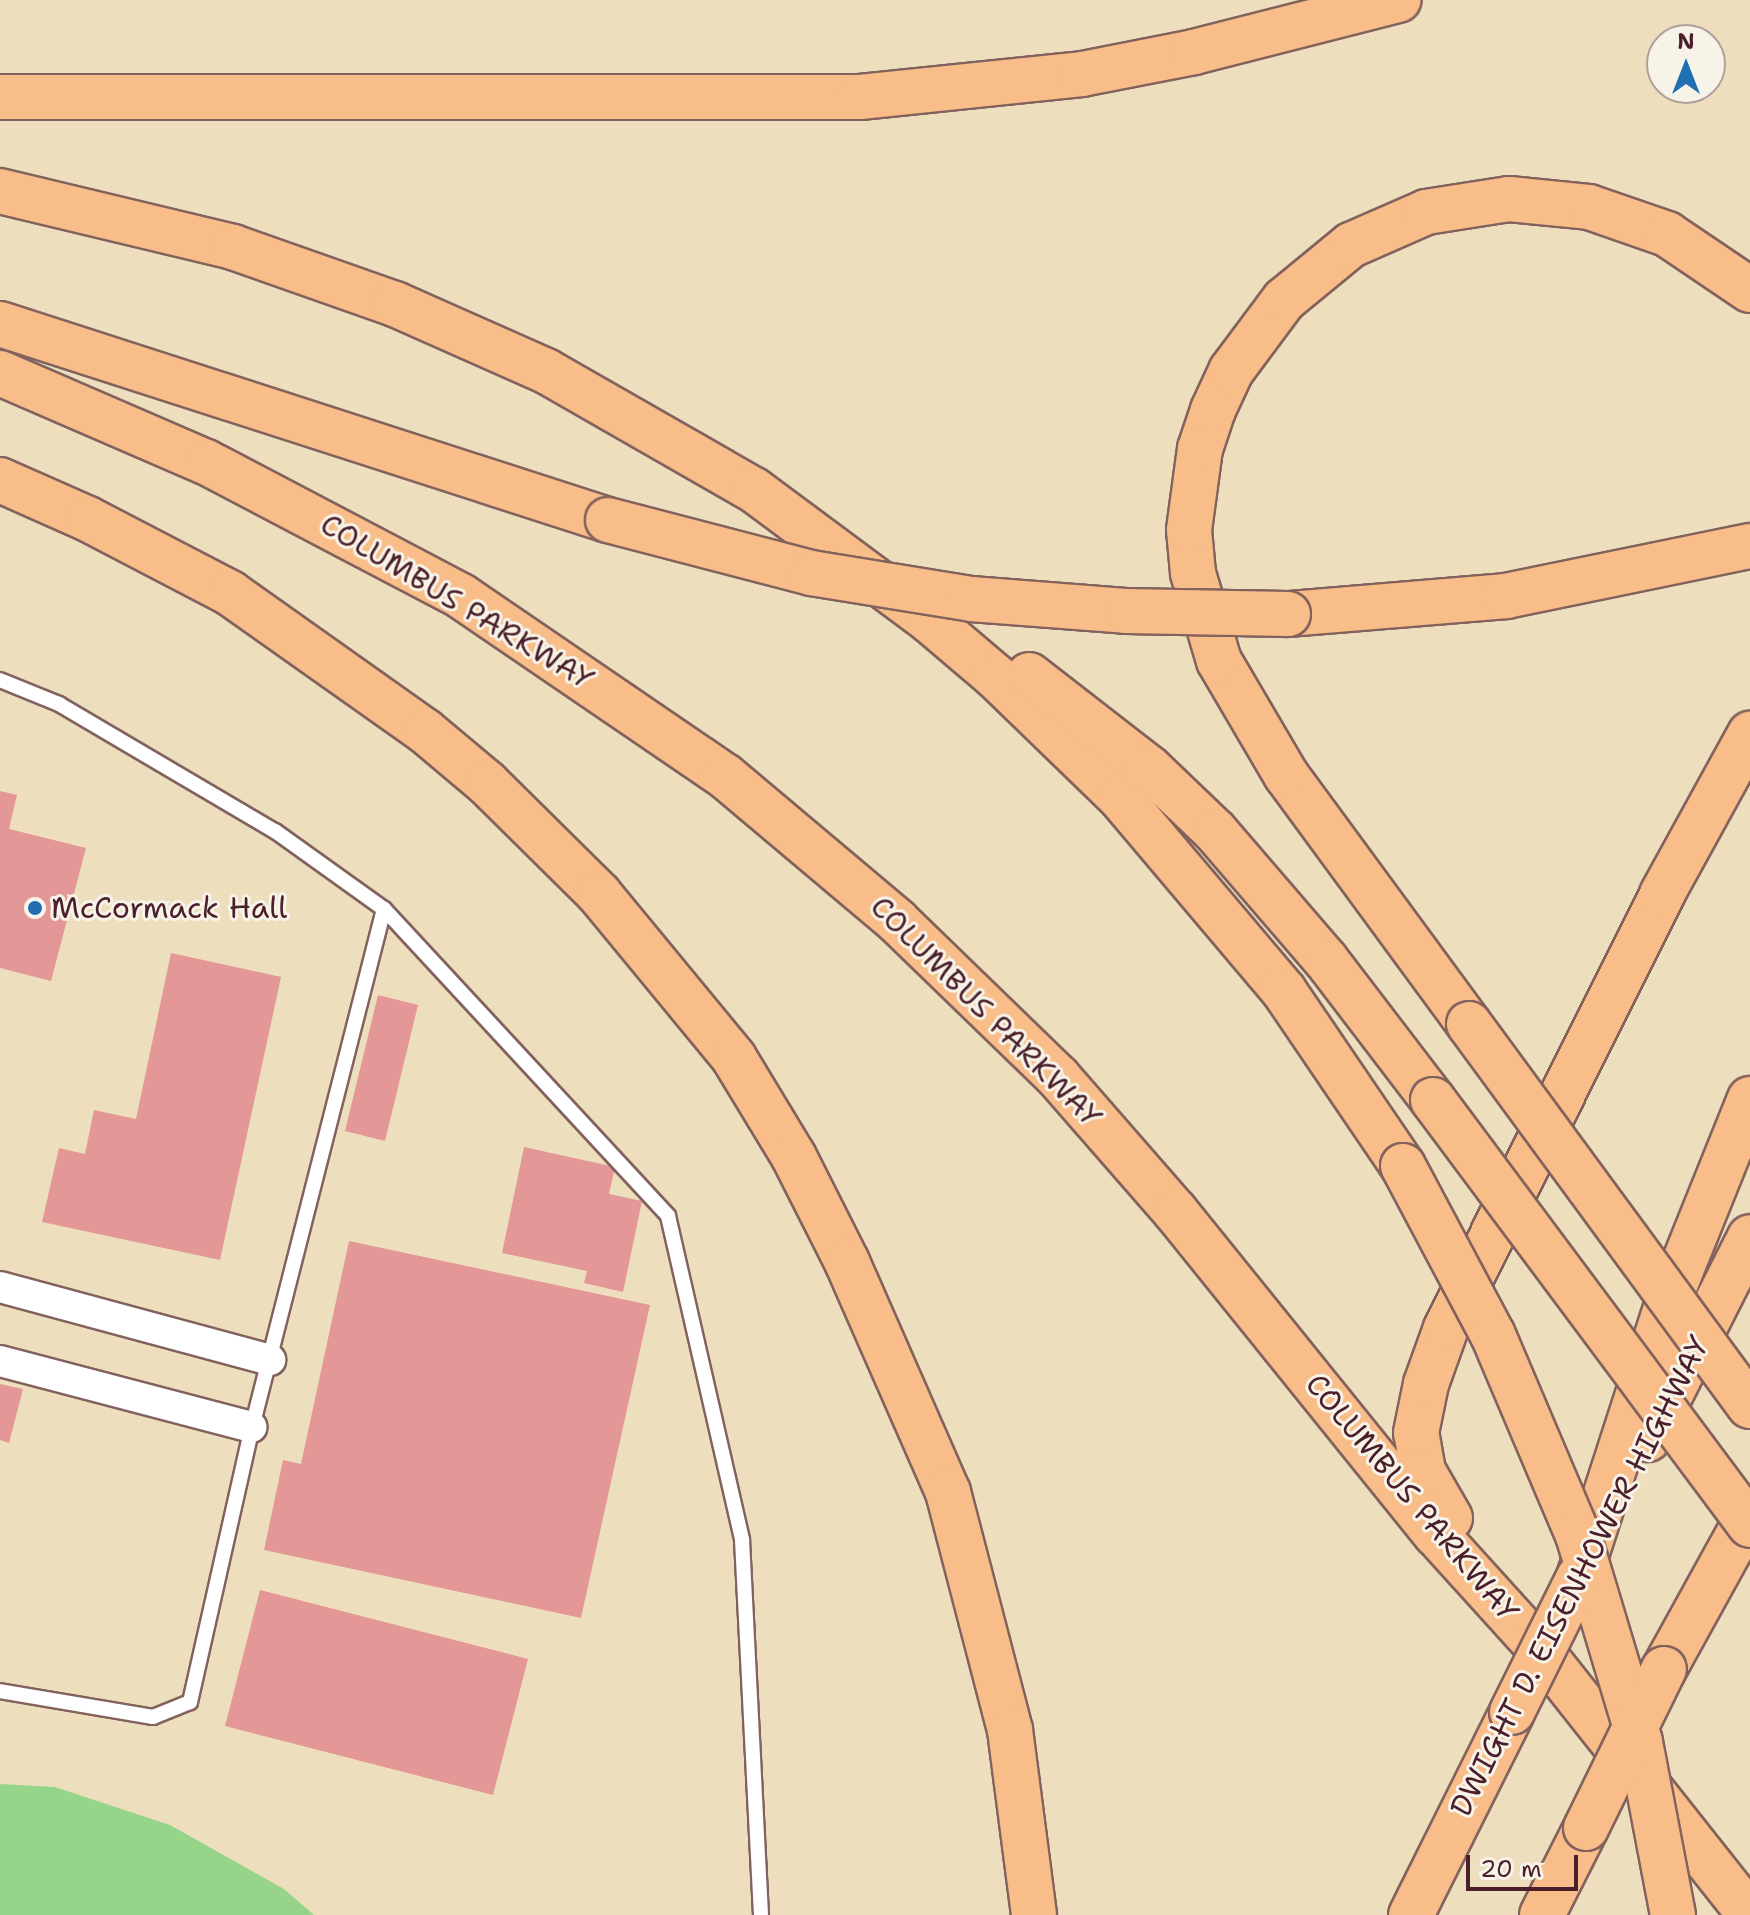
<!DOCTYPE html>
<style>
body{margin:0}
#map{position:relative;width:1750px;height:1915px;overflow:hidden;background:#eddfbe;font-family:"Shantell Sans",sans-serif}
div>[style]{position:absolute}
[style*='--x']{left:calc(var(--x)*1px);top:calc(var(--y)*1px);width:calc(var(--w)*1px);rotate:calc(var(--a)*1deg)}
.green>*{inset:0;background:#96d48a}
.building>*{inset:0;background:#e39796}
.roads{filter:drop-shadow(2px 0 #83625e) drop-shadow(-2px 0 #83625e) drop-shadow(0 2px #83625e) drop-shadow(0 -2px #83625e)}
.lane>*{height:14px;margin:-7px;padding:0 7px;transform-origin:7px;border-radius:7px;background:#fff}
.street>*{height:30px;margin:-15px;padding:0 15px;transform-origin:15px;border-radius:15px;background:#fff}
.highway>*{height:44px;margin:-22px;padding:0 22px;transform-origin:22px;border-radius:22px;background:#f8bd89}
.bridges{filter:drop-shadow(2px 0 #83625e) drop-shadow(-2px 0 #83625e) drop-shadow(0 2px #83625e) drop-shadow(0 -2px #83625e)}
.highway-bridge>*{height:44px;margin:-22px;padding:0 22px;transform-origin:22px;border-radius:22px;background:#f8bd89}
.dots>*{width:22px;height:22px;translate:-50% -50%;box-sizing:border-box;border:4px solid #f7f3e8;border-radius:50%}
span{translate:-50% -50%;white-space:nowrap;text-align:center;line-height:1.15;-webkit-text-stroke:6px #f7f3e8;paint-order:stroke}
.street-label{font-size:30px;color:#4a1f2b}
.poi-label{font-size:30px;color:#4a1f2b}
.left{translate:0 -50%;text-align:left}
.north{position:absolute;left:1646px;top:24px;width:80px;height:80px;box-sizing:border-box;background:#f7f3e8;border:2px solid #b29e9c;border-radius:50%;rotate:0deg;font-size:22px;font-weight:700;line-height:32px;text-align:center;color:#4a1f2b}
.north::after{content:'';display:block;margin:auto;width:28px;height:36px;background:#1f6fb2;clip-path:polygon(50% 0,100% 100%,50% 72%,0 100%)}
.scale{position:absolute;left:1466px;top:1855px;width:112px;height:36px;box-sizing:border-box;border:4px solid #4a1f2b;border-top:0;padding-left:10px;font-size:24px;line-height:28px;white-space:nowrap;color:#4a1f2b;-webkit-text-stroke:6px #f7f3e8;paint-order:stroke}
</style>
<div id="map">
<div class="green">
<div style="clip-path:polygon(0 1784px,55px 1787px,170px 1825px,284px 1889px,314px 1915px,0 1915px)"></div>
</div>
<div class="building">
<div style="clip-path:polygon(0 791px,17px 795px,9px 829px,86px 848px,51px 981px,0 968px)"></div>
<div style="clip-path:polygon(171px 953px,281px 977px,220px 1260px,42px 1222px,59px 1148px,85px 1154px,94px 1110px,136px 1119px)"></div>
<div style="clip-path:polygon(378px 995px,418px 1005px,385px 1141px,345px 1131px)"></div>
<div style="clip-path:polygon(524px 1147px,615px 1167px,609px 1194px,642px 1201px,623px 1292px,584px 1283px,587px 1271px,502px 1253px)"></div>
<div style="clip-path:polygon(349px 1241px,650px 1305px,581px 1618px,264px 1550px,283px 1460px,301px 1464px)"></div>
<div style="clip-path:polygon(0 1384px,23px 1389px,9px 1443px,0 1440px)"></div>
<div style="clip-path:polygon(260px 1590px,528px 1659px,493px 1795px,225px 1726px)"></div>
</div>
<div class="roads">
<div class="lane">
<div style="--x:0;--y:680;--w:64;--a:22.1"></div>
<div style="--x:59;--y:704;--w:251;--a:30.5"></div>
<div style="--x:275;--y:831;--w:134;--a:35.6"></div>
<div style="--x:384;--y:909;--w:535;--a:104.3"></div>
<div style="--x:252;--y:1427;--w:282;--a:102.7"></div>
<div style="--x:190;--y:1702;--w:40;--a:158"></div>
<div style="--x:153;--y:1717;--w:155;--a:-170.4"></div>
<div style="--x:384;--y:909;--w:418;--a:47.2"></div>
<div style="--x:668;--y:1216;--w:332;--a:77.1"></div>
<div style="--x:742;--y:1540;--w:375;--a:87.1"></div>
</div>
<div class="street">
<div style="--x:0;--y:1287;--w:280;--a:15.1"></div>
<div style="--x:0;--y:1361;--w:260;--a:14.7"></div>
</div>
<div class="highway">
<div style="--x:0;--y:97;--w:860;--a:0"></div>
<div style="--x:860;--y:97;--w:223;--a:-5.9"></div>
<div style="--x:1082;--y:74;--w:114;--a:-11.1"></div>
<div style="--x:1194;--y:52;--w:211;--a:-14.3"></div>
<div style="--x:0;--y:191;--w:240;--a:13.5"></div>
<div style="--x:233;--y:247;--w:172;--a:19.4"></div>
<div style="--x:395;--y:304;--w:165;--a:23.9"></div>
<div style="--x:546;--y:371;--w:240;--a:29.8"></div>
<div style="--x:754;--y:490;--w:218;--a:36.6"></div>
<div style="--x:929;--y:620;--w:88;--a:40.4"></div>
<div style="--x:996;--y:677;--w:173;--a:44.1"></div>
<div style="--x:1120;--y:797;--w:254;--a:49.8"></div>
<div style="--x:1284;--y:991;--w:212;--a:55.8"></div>
<div style="--x:0;--y:324;--w:639;--a:17.87"></div>
<div style="--x:0;--y:373;--w:224;--a:23.4"></div>
<div style="--x:206;--y:462;--w:288;--a:27.7"></div>
<div style="--x:461;--y:596;--w:320;--a:34.3"></div>
<div style="--x:725;--y:776;--w:225;--a:40.1"></div>
<div style="--x:897;--y:921;--w:224;--a:44.1"></div>
<div style="--x:1058;--y:1077;--w:178;--a:48.9"></div>
<div style="--x:1175;--y:1211;--w:415;--a:51.1"></div>
<div style="--x:1436;--y:1534;--w:144;--a:47.8"></div>
<div style="--x:1533;--y:1641;--w:350;--a:51.6"></div>
<div style="--x:0;--y:480;--w:96;--a:23.9"></div>
<div style="--x:88;--y:519;--w:160;--a:27.5"></div>
<div style="--x:230;--y:593;--w:239;--a:35.3"></div>
<div style="--x:425;--y:731;--w:81;--a:40"></div>
<div style="--x:487;--y:783;--w:158;--a:44.7"></div>
<div style="--x:599;--y:894;--w:212;--a:50.5"></div>
<div style="--x:734;--y:1058;--w:116;--a:58.8"></div>
<div style="--x:794;--y:1157;--w:118;--a:63.2"></div>
<div style="--x:847;--y:1262;--w:251;--a:66.3"></div>
<div style="--x:948;--y:1492;--w:246;--a:75.4"></div>
<div style="--x:1010;--y:1730;--w:187;--a:82.6"></div>
<div style="--x:1288;--y:614;--w:219;--a:-4.7"></div>
<div style="--x:1506;--y:596;--w:249;--a:-11.6"></div>
<div style="--x:1029;--y:675;--w:152;--a:37.8"></div>
<div style="--x:1149;--y:768;--w:91;--a:43.7"></div>
<div style="--x:1215;--y:831;--w:170;--a:49.3"></div>
<div style="--x:1326;--y:960;--w:176;--a:52.6"></div>
<div style="--x:1469;--y:1024;--w:309;--a:-126.3"></div>
<div style="--x:1286;--y:775;--w:132;--a:-120.4"></div>
<div style="--x:1219;--y:661;--w:92;--a:-106.5"></div>
<div style="--x:1193;--y:573;--w:43;--a:-95.3"></div>
<div style="--x:1189;--y:530;--w:82;--a:-82.3"></div>
<div style="--x:1200;--y:449;--w:41;--a:-71.6"></div>
<div style="--x:1213;--y:410;--w:43;--a:-65.2"></div>
<div style="--x:1231;--y:371;--w:89;--a:-53.3"></div>
<div style="--x:1284;--y:300;--w:87;--a:-39.4"></div>
<div style="--x:1351;--y:245;--w:82;--a:-23.7"></div>
<div style="--x:1426;--y:212;--w:84;--a:-8.9"></div>
<div style="--x:1509;--y:199;--w:80;--a:5.7"></div>
<div style="--x:1589;--y:207;--w:83;--a:19.1"></div>
<div style="--x:1667;--y:234;--w:100;--a:34"></div>
<div style="--x:1648;--y:1439;--w:226;--a:-63.2"></div>
<div style="--x:1450;--y:1518;--w:54;--a:-119.9"></div>
<div style="--x:1423;--y:1471;--w:39;--a:-100"></div>
<div style="--x:1416;--y:1433;--w:50;--a:-78.5"></div>
<div style="--x:1426;--y:1384;--w:59;--a:-70.3"></div>
<div style="--x:1446;--y:1328;--w:485;--a:-63.5"></div>
<div style="--x:1662;--y:894;--w:183;--a:-61.2"></div>
<div style="--x:1579;--y:1577;--w:286;--a:-72.1"></div>
<div style="--x:1667;--y:1305;--w:222;--a:-68.1"></div>
<div style="--x:1664;--y:1669;--w:178;--a:-61.1"></div>
<div style="--x:1411;--y:1915;--w:227;--a:-63.5"></div>
<div style="--x:1542;--y:1915;--w:97;--a:-63.2"></div>
</div>
</div>
<div class="bridges">
<div class="highway-bridge">
<div style="--x:608;--y:520;--w:210;--a:14.6"></div>
<div style="--x:811;--y:573;--w:162;--a:9.2"></div>
<div style="--x:971;--y:599;--w:155;--a:4.4"></div>
<div style="--x:1126;--y:611;--w:162;--a:1.1"></div>
<div style="--x:1469;--y:1024;--w:474;--a:53.7"></div>
<div style="--x:1433;--y:1100;--w:530;--a:53.28"></div>
<div style="--x:1403;--y:1166;--w:191;--a:62"></div>
<div style="--x:1493;--y:1335;--w:217;--a:67"></div>
<div style="--x:1578;--y:1535;--w:216;--a:73.3"></div>
<div style="--x:1640;--y:1742;--w:176;--a:79.2"></div>
<div style="--x:1512;--y:1712;--w:151;--a:-63.6"></div>
<div style="--x:1586;--y:1828;--w:177;--a:-63.9"></div>
</div>
</div>
<div class="dots">
<div style="left:35px;top:908px;background:#1f6fb2"></div>
</div>
<div class="street-label">
<span style="left:457px;top:602px;rotate:31deg">COLUMBUS PARKWAY</span>
<span style="left:986px;top:1012px;rotate:45deg">COLUMBUS PARKWAY</span>
<span style="left:1412px;top:1498px;rotate:50deg">COLUMBUS PARKWAY</span>
<span style="left:1580px;top:1576px;rotate:-63deg">DWIGHT D. EISENHOWER HIGHWAY</span>
</div>
<div class="poi-label">
<span class="left" style="left:51px;top:908px">McCormack Hall</span>
</div>
<div class="north">N</div>
<div class="scale">20 m</div>
</div>
